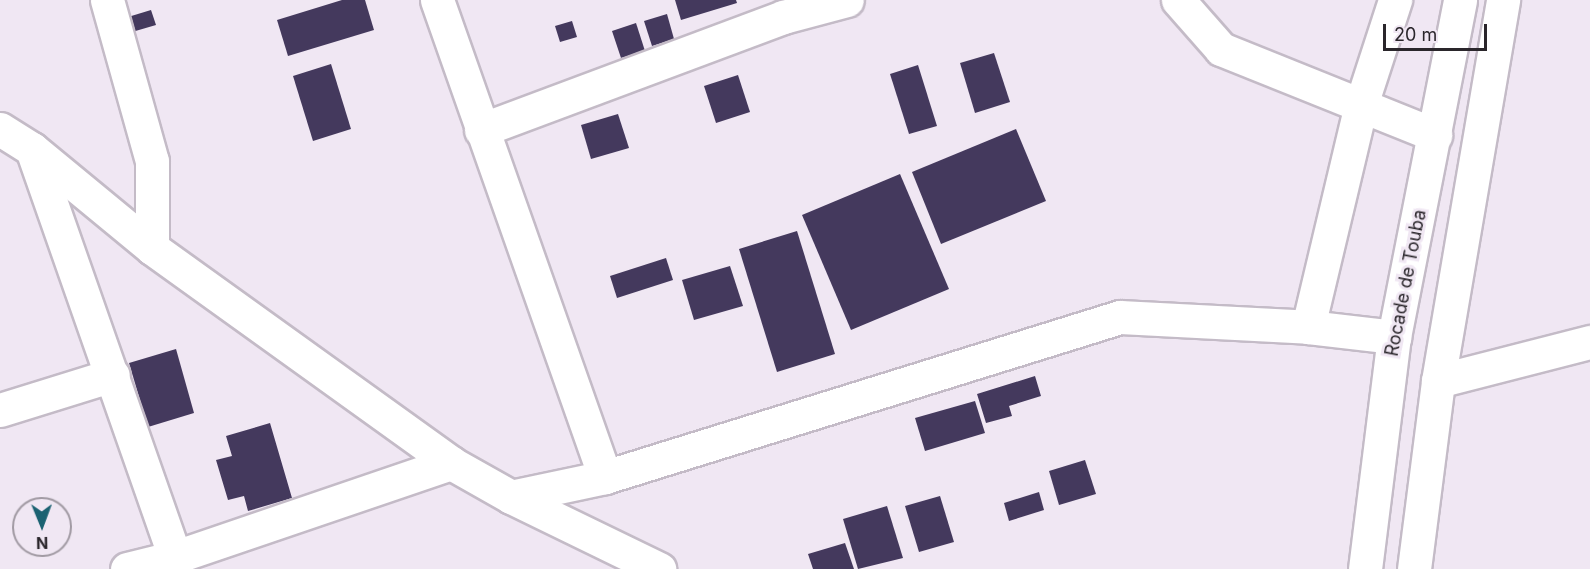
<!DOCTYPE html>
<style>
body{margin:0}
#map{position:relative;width:1590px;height:569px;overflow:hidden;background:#f0e7f3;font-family:Inter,sans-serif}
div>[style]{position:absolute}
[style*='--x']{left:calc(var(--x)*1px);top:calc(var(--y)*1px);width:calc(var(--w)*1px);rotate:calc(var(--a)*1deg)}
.building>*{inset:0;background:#44395d}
.roads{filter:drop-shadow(2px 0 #c4bbc7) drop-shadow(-2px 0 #c4bbc7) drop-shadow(0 2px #c4bbc7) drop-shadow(0 -2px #c4bbc7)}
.minor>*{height:33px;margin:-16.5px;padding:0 16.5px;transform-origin:16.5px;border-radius:16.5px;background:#fff}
.major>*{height:33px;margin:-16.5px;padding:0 16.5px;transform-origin:16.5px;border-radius:16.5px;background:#fff}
span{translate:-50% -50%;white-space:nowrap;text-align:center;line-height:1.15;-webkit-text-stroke:6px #f0e7f3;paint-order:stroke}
.street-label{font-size:18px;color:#2a262b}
.north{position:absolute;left:12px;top:497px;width:60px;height:60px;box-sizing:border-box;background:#f0e7f3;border:2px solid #a19aa3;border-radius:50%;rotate:179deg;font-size:16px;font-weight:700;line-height:24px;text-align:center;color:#2a262b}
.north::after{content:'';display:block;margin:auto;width:21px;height:27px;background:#1b6272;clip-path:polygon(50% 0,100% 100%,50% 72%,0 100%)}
.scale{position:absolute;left:1383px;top:24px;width:104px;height:27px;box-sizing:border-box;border:3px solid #2a262b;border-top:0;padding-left:8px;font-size:18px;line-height:21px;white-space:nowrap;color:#2a262b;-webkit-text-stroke:4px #f0e7f3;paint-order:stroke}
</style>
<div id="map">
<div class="building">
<div style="clip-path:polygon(342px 0,365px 0,374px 30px,288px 56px,277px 20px)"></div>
<div style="clip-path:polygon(675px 0,736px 0,737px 3px,681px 20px)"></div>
<div style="clip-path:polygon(151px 10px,156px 25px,132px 32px,128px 17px)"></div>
<div style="clip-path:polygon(667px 14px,674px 39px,652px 46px,644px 21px)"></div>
<div style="clip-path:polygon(572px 21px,577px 37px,560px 42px,555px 26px)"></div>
<div style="clip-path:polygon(636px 23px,645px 51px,621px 58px,612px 31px)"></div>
<div style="clip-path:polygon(994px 53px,1010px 102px,975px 113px,960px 63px)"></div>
<div style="clip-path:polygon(331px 64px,351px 129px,313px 141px,293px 76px)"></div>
<div style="clip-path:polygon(918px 65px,937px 126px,909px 134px,890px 74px)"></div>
<div style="clip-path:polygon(738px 75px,750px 112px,716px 123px,704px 86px)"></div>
<div style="clip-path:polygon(618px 114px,629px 148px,591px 159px,581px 125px)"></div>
<div style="clip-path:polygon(1016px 129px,1046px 201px,941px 244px,912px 172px)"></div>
<div style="clip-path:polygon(900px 174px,949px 289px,851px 330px,802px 215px)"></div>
<div style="clip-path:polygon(797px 231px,835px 354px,777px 372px,739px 249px)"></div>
<div style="clip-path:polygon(666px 258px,673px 280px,617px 298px,610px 276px)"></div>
<div style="clip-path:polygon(730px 266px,743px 306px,694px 320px,682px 280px)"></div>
<div style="clip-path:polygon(176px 349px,194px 413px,148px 427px,129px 363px)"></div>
<div style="clip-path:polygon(1035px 376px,1041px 396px,1009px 406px,1012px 416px,986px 423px,977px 394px)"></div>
<div style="clip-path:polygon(975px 401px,985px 433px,925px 451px,915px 418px)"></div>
<div style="clip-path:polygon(270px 423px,292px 498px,248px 511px,244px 496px,228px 500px,216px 460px,232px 456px,226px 436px)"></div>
<div style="clip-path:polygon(1085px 460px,1096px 494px,1059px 505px,1049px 471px)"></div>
<div style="clip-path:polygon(1039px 492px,1044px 510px,1009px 521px,1004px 503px)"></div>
<div style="clip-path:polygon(940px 496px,954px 542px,919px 552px,905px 506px)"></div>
<div style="clip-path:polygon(887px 506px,903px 558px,858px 569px,843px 519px)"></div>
<div style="clip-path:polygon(845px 543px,854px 569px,813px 569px,808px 554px)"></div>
</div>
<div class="roads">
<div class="minor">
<div style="--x:107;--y:0;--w:167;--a:74.4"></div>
<div style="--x:152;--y:161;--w:87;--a:90"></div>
<div style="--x:437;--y:0;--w:506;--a:70.6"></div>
<div style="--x:1178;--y:0;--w:65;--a:48.7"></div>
<div style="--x:1221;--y:49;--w:231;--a:21.9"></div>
<div style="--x:481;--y:130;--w:322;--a:-20.5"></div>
<div style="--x:783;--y:17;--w:66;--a:-14.9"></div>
<div style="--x:32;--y:149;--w:432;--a:70.7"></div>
<div style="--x:1308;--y:327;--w:225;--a:-76.6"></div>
<div style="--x:1360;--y:108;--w:114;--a:-72"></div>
<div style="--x:1438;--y:381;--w:157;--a:-14.4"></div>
<div style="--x:0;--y:410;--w:118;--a:-17.2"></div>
<div style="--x:511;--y:497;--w:96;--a:-12"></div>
<div style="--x:605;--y:477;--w:539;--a:-17.26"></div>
<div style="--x:1120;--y:317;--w:188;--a:3"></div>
<div style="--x:1308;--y:327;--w:87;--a:6.6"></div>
<div style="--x:127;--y:569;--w:49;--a:-14"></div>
<div style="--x:175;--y:557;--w:292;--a:-18.8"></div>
</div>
<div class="major">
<div style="--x:0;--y:129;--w:38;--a:32"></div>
<div style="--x:32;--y:149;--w:156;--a:39.5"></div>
<div style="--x:152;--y:248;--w:368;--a:35.7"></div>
<div style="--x:451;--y:463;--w:69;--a:29.5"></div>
<div style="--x:511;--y:497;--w:165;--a:25.9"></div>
<div style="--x:1365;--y:569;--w:234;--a:-82.9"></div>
<div style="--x:1394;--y:337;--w:343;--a:-78.9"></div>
<div style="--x:1414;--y:569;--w:190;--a:-82.7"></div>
<div style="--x:1438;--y:381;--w:387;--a:-80.3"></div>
</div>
</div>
<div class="street-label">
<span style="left:1406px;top:283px;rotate:-79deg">Rocade de Touba</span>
</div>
<div class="north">N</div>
<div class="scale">20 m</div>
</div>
